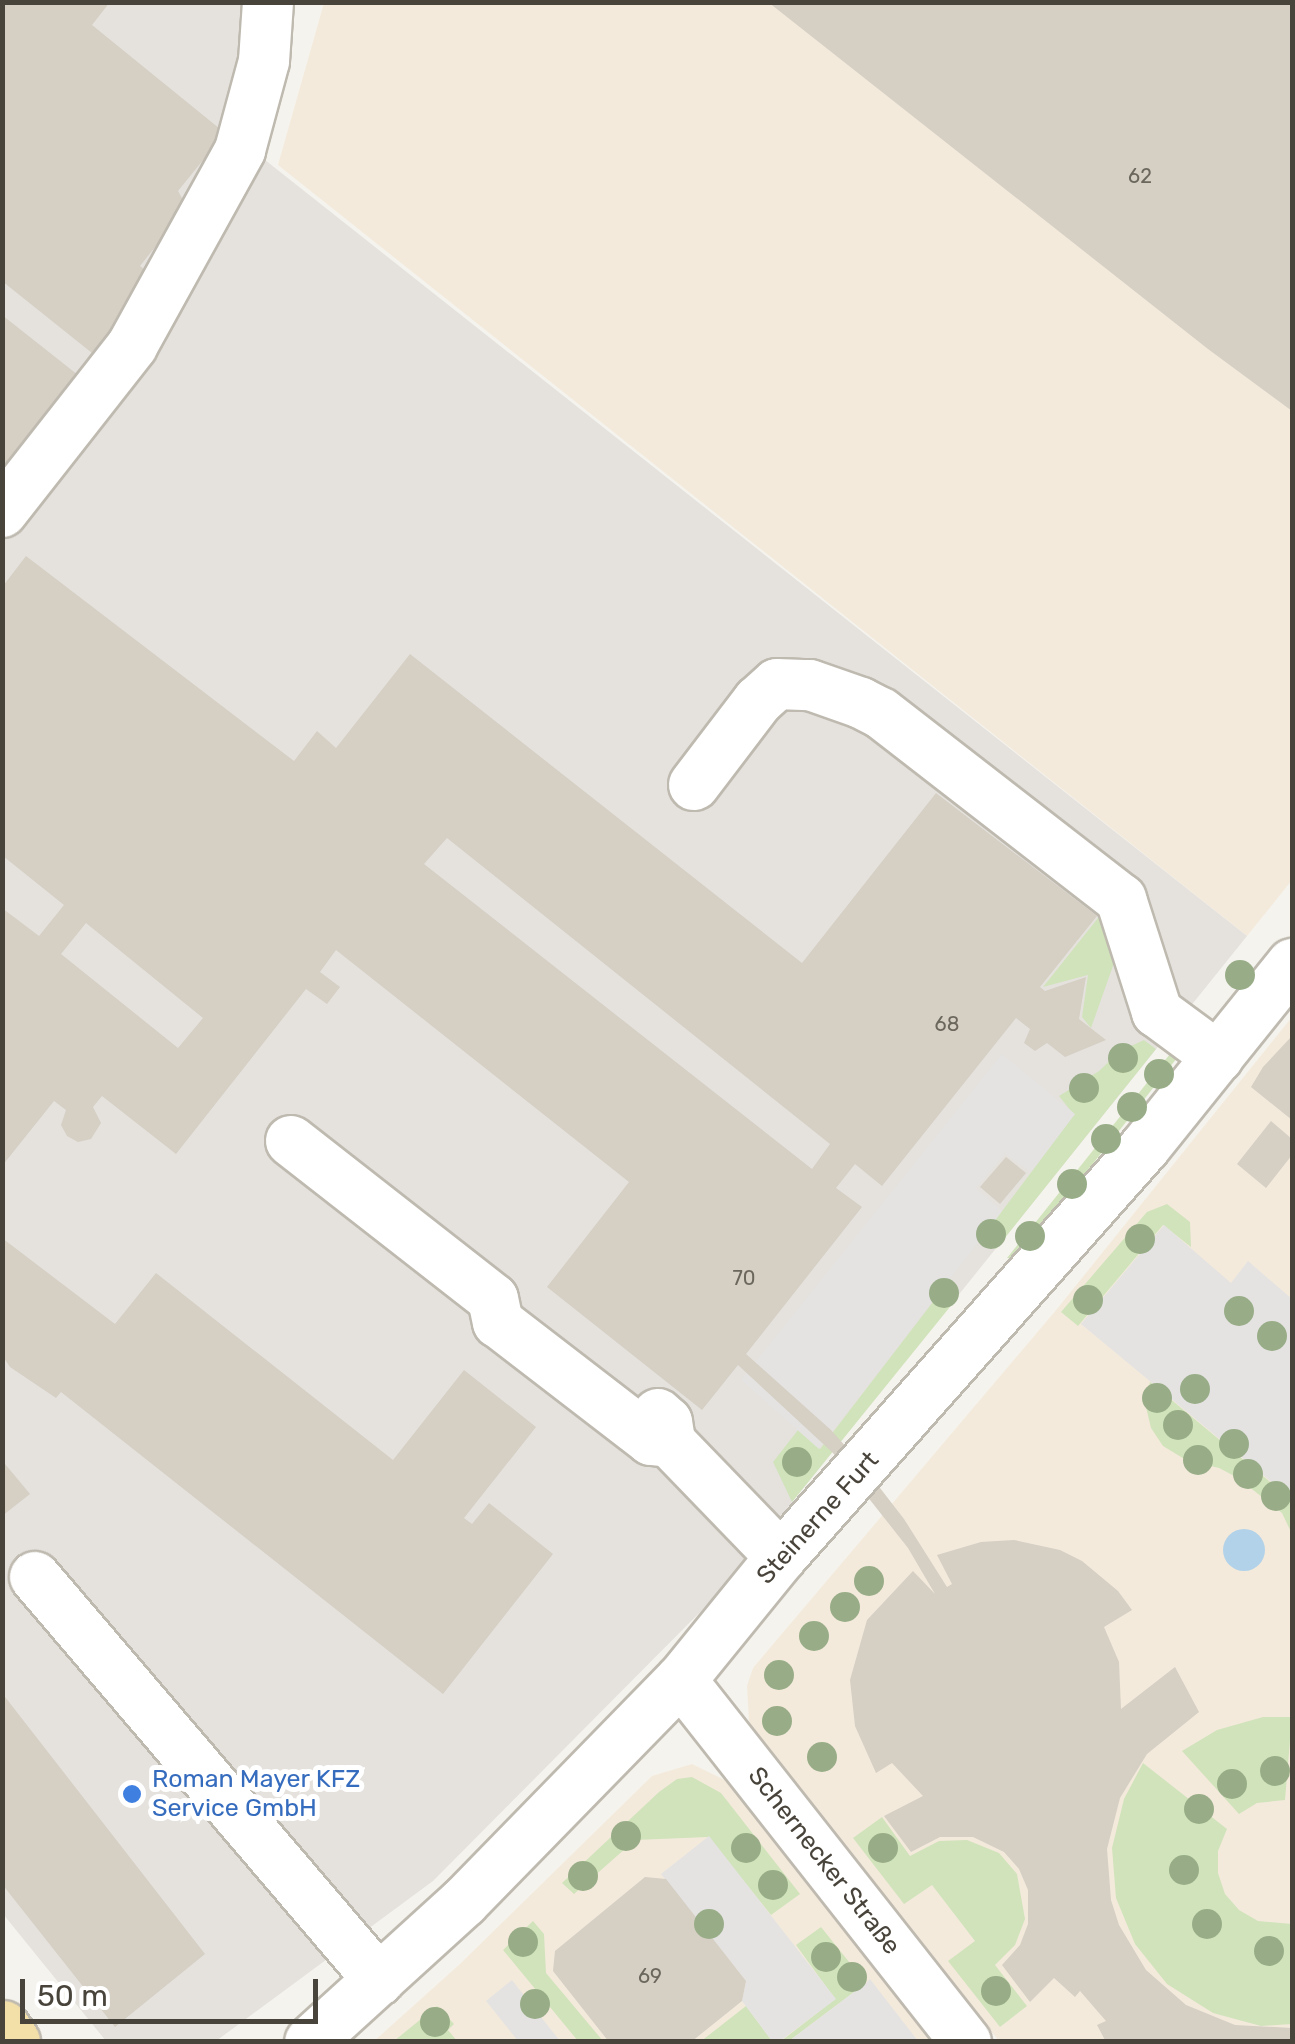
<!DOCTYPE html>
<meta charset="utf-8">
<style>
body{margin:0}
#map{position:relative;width:1295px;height:2044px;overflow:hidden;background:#f5f3ed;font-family:Rubik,sans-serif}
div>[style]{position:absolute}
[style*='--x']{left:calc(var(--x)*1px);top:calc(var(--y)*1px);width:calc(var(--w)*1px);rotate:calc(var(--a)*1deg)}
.commercial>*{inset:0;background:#f3eadc}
.industrial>*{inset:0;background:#e5e2de}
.green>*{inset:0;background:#d1e3bb}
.parking>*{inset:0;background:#e4e3e1}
.water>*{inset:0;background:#b2d2e9}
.round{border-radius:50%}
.building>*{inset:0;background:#d5cfc4}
.roads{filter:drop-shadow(2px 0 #bfbab0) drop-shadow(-2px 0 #bfbab0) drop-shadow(0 2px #bfbab0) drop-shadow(0 -2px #bfbab0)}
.minor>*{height:50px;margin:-25px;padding:0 25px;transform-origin:25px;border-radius:25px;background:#fff}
.major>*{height:55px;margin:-27.5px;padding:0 27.5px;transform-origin:27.5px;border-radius:27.5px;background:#f3dfa8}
.trees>*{width:30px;height:30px;margin:-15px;border-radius:50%;background:#98ad87}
.dots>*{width:28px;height:28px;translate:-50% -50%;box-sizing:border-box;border:5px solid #fff;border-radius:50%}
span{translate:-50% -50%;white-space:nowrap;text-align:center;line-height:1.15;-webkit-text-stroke:10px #fff;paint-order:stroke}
.number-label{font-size:20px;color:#6c675d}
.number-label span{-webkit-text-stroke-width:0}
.street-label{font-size:25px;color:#49443b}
.shop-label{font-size:25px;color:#366cbe}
.left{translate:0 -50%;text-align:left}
.frame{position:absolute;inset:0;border:5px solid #49443b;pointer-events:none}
.scale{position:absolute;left:20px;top:1979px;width:298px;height:45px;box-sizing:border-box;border:5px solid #49443b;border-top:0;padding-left:12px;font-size:30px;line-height:35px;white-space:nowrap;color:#49443b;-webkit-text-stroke:8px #fff;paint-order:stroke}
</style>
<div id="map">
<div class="commercial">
<div style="clip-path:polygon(324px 3px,1292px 3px,1292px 880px,1247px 936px,278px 165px)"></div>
<div style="clip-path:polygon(1292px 1017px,1292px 2041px,999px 2041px,759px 1738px,749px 1721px,747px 1686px,753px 1668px,1057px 1309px)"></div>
<div style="clip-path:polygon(692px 1764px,731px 1783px,934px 2042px,373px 2042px,460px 1964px,652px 1776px)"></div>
</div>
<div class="industrial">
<div style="clip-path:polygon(2px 3px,284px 3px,251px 149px,1247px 936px,719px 1593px,433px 1881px,216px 2041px,106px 2041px,3px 1914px)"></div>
</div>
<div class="green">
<div style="clip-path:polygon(1102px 913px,1119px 949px,1091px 1028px,1082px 1017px,1088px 975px,1043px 987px)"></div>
<div style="clip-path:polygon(1144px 1040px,1156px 1049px,996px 1249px,979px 1242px,1074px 1115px,1059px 1096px,1099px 1071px,1120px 1051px)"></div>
<div style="clip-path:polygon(1170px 1054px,1177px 1058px,1017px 1259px,1007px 1258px)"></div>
<div style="clip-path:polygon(1167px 1204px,1190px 1222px,1191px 1247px,1163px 1225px,1078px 1326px,1061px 1312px,1147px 1212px)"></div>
<div style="clip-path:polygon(949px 1281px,958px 1297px,792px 1502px,773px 1462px,798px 1430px,820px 1449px)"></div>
<div style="clip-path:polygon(1150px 1382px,1292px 1500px,1292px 1534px,1282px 1513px,1238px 1478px,1219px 1468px,1186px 1460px,1163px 1446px,1151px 1428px,1145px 1403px)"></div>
<div style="clip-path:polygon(1263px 1717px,1292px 1717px,1285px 1800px,1257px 1803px,1239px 1814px,1182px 1751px,1217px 1730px)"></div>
<div style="clip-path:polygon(1143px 1763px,1227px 1829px,1218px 1851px,1218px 1873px,1225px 1894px,1239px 1910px,1258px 1921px,1292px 1924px,1292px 2024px,1261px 2026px,1213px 2013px,1167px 1984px,1135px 1944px,1116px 1898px,1112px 1848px,1124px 1799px)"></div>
<div style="clip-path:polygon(692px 1777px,721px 1793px,800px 1894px,771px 1915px,708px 1837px,635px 1840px,574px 1894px,562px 1883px,659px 1792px,677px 1779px)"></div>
<div style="clip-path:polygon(882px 1817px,910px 1856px,939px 1841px,967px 1840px,999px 1853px,1017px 1874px,1025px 1919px,1015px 1945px,995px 1965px,1027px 2006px,1000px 2027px,948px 1961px,975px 1941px,932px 1885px,904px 1904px,853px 1838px)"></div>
<div style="clip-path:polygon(533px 1921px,544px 1934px,546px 1973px,603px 2041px,578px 2041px,503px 1950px)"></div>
<div style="clip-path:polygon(821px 1927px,866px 1983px,789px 2041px,780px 2042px,835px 1999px,796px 1945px)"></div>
<div style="clip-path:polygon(437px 2006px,454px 2024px,448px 2030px,457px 2041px,394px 2041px)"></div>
<div style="clip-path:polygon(746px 2006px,772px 2041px,700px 2042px)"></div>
</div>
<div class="parking">
<div style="clip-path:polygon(1002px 1054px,1075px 1114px,1031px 1172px,1005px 1154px,976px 1188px,1002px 1211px,819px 1449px,741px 1380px)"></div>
<div style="clip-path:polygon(1164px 1225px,1231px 1283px,1248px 1261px,1292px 1299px,1292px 1499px,1081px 1324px)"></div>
<div style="clip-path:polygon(709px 1836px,836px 1999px,780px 2041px,772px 2041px,742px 2001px,746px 1981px,661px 1874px)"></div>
<div style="clip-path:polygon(870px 1979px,918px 2041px,789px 2041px,866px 1983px)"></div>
<div style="clip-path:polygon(512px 1980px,560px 2041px,518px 2041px,486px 2001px)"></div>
</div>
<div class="water">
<div class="round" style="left:1223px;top:1529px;width:42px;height:42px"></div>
</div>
<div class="building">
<div style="clip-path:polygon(2px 2px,110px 2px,92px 25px,225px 133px,178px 191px,187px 207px,140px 266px,158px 281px,97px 357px,2px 281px)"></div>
<div style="clip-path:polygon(768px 2px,1292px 2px,1292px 411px,1208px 349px)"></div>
<div style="clip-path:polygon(2px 315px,83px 379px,2px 480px)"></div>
<div style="clip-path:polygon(evenodd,26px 556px,294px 761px,317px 731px,336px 748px,410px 654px,802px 963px,936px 793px,1097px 916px,1040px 987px,1045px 991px,1086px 977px,1079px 1019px,1106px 1040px,1065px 1057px,1047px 1043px,1035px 1051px,1024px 1043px,1030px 1029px,1016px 1018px,882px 1186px,855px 1164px,836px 1188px,862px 1207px,746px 1354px,831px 1430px,863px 1466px,904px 1519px,947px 1587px,952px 1584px,937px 1555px,981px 1542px,1014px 1540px,1060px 1550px,1082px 1561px,1118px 1591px,1132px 1610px,1104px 1627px,1119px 1662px,1121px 1709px,1175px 1667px,1199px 1712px,1147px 1754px,1120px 1798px,1107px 1849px,1111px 1900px,1119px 1925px,1146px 1970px,1186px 2005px,1235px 2025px,1292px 2028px,1292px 2042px,1106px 2042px,1097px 2025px,1106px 2021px,1080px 1991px,1075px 1997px,1054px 1978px,1030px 2002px,1002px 1965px,1020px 1945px,1028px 1924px,1028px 1890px,1019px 1869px,1004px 1852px,973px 1837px,940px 1837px,911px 1852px,884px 1816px,923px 1796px,892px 1763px,876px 1773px,855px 1726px,850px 1680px,867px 1620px,913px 1571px,935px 1594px,908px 1548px,833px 1453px,738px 1365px,702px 1410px,547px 1287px,629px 1182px,336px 950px,320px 972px,340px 987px,327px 1004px,306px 989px,176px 1154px,102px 1096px,93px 1107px,101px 1123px,91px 1139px,78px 1142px,67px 1136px,61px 1125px,66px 1110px,54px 1101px,2px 1166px,2px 908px,39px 936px,64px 905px,3px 856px,3px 586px,26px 556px,447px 838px,830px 1144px,812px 1169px,424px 864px,447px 838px,26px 556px,86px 923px,203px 1018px,178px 1048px,61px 954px,86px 923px)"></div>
<div style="clip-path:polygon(1292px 1036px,1292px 1120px,1251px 1087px,1263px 1067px)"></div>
<div style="clip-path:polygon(1271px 1121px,1292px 1139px,1292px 1155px,1266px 1188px,1237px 1164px)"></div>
<div style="clip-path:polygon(1006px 1157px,1026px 1173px,1000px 1204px,980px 1187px)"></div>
<div style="clip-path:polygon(2px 1238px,115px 1324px,156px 1273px,393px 1460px,464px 1370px,536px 1427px,464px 1518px,472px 1524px,489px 1503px,553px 1554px,443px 1694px,61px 1392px,56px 1398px,10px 1367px,2px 1355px)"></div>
<div style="clip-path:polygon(5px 1464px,30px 1494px,2px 1516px,2px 1466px)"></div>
<div style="clip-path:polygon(2px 1693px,205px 1954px,115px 2027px,2px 1884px)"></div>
<div style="clip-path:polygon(645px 1877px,666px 1879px,746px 1981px,742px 2001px,691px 2042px,609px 2042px,553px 1971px,555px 1951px)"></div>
</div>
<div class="roads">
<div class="minor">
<div style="--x:2;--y:512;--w:211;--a:-51.9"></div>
<div style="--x:132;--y:346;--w:224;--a:-61.1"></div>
<div style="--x:240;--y:150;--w:92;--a:-74.9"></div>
<div style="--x:264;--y:61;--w:59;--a:-86.1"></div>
<div style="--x:694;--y:785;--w:106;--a:-52.7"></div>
<div style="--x:758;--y:701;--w:25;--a:-42"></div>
<div style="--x:777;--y:684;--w:33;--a:2"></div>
<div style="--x:810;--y:685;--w:54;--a:19.4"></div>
<div style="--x:861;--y:703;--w:22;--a:27"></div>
<div style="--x:881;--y:713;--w:304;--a:37.8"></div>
<div style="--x:1121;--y:899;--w:119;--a:72.3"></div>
<div style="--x:1157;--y:1012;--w:76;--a:36.4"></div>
<div style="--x:291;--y:1141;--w:256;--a:38"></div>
<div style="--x:493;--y:1299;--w:24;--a:78"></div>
<div style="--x:498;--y:1322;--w:193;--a:37.6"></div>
<div style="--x:651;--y:1440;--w:19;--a:6"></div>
<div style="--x:658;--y:1414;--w:12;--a:42"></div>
<div style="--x:667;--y:1422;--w:20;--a:81"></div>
<div style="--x:670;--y:1442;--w:160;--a:46"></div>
<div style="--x:35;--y:1577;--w:530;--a:49.52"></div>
<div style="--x:681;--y:1680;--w:461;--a:51.8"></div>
<div style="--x:310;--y:2042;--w:208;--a:-42.3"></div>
<div style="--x:464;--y:1902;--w:310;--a:-45.7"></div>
<div style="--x:681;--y:1680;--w:159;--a:-50.9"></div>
<div style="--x:781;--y:1557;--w:548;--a:-48.4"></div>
<div style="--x:1145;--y:1147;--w:235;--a:-51.2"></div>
</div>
<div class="major">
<div style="--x:2;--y:2028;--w:17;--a:54"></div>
</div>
</div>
<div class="trees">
<div style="left:1240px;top:975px"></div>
<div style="left:1123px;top:1058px"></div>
<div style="left:1159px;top:1074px"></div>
<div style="left:1084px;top:1088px"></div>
<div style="left:1132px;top:1107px"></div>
<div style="left:1106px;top:1139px"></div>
<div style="left:1072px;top:1184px"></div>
<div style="left:991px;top:1234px"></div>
<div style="left:1030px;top:1236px"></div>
<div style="left:1140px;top:1239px"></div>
<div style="left:944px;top:1293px"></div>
<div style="left:1088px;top:1300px"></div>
<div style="left:1239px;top:1311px"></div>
<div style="left:1272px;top:1336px"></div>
<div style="left:1195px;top:1389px"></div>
<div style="left:1157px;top:1398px"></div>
<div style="left:1178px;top:1425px"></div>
<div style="left:1234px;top:1444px"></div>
<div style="left:1198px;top:1460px"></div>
<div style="left:797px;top:1462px"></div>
<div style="left:1248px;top:1474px"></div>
<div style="left:1276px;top:1496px"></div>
<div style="left:869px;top:1581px"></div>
<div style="left:845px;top:1607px"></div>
<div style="left:814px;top:1636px"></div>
<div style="left:779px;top:1675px"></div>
<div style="left:777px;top:1721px"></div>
<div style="left:822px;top:1757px"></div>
<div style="left:1275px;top:1771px"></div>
<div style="left:1232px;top:1784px"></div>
<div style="left:1199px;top:1809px"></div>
<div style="left:626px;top:1836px"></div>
<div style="left:746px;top:1848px"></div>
<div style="left:883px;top:1848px"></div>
<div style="left:1184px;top:1870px"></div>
<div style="left:583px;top:1876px"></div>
<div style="left:773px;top:1885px"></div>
<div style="left:709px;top:1924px"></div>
<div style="left:1207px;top:1924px"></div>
<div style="left:523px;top:1942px"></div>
<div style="left:1269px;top:1951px"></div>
<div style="left:826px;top:1957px"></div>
<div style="left:852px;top:1977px"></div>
<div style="left:996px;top:1991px"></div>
<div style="left:535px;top:2004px"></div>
<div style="left:435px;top:2022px"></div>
</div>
<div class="dots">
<div style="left:132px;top:1794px;background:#3f7fe0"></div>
</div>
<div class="number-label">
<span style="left:1140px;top:176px">62</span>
<span style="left:947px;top:1024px">68</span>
<span style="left:744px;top:1278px">70</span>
<span style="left:650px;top:1976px">69</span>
</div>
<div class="street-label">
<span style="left:818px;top:1518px;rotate:-48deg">Steinerne Furt</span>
<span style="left:824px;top:1861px;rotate:52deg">Schernecker Straße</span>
</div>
<div class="shop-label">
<span class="left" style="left:152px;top:1794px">Roman Mayer KFZ<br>Service GmbH</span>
</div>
<div class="frame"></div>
<div class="scale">50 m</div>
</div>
